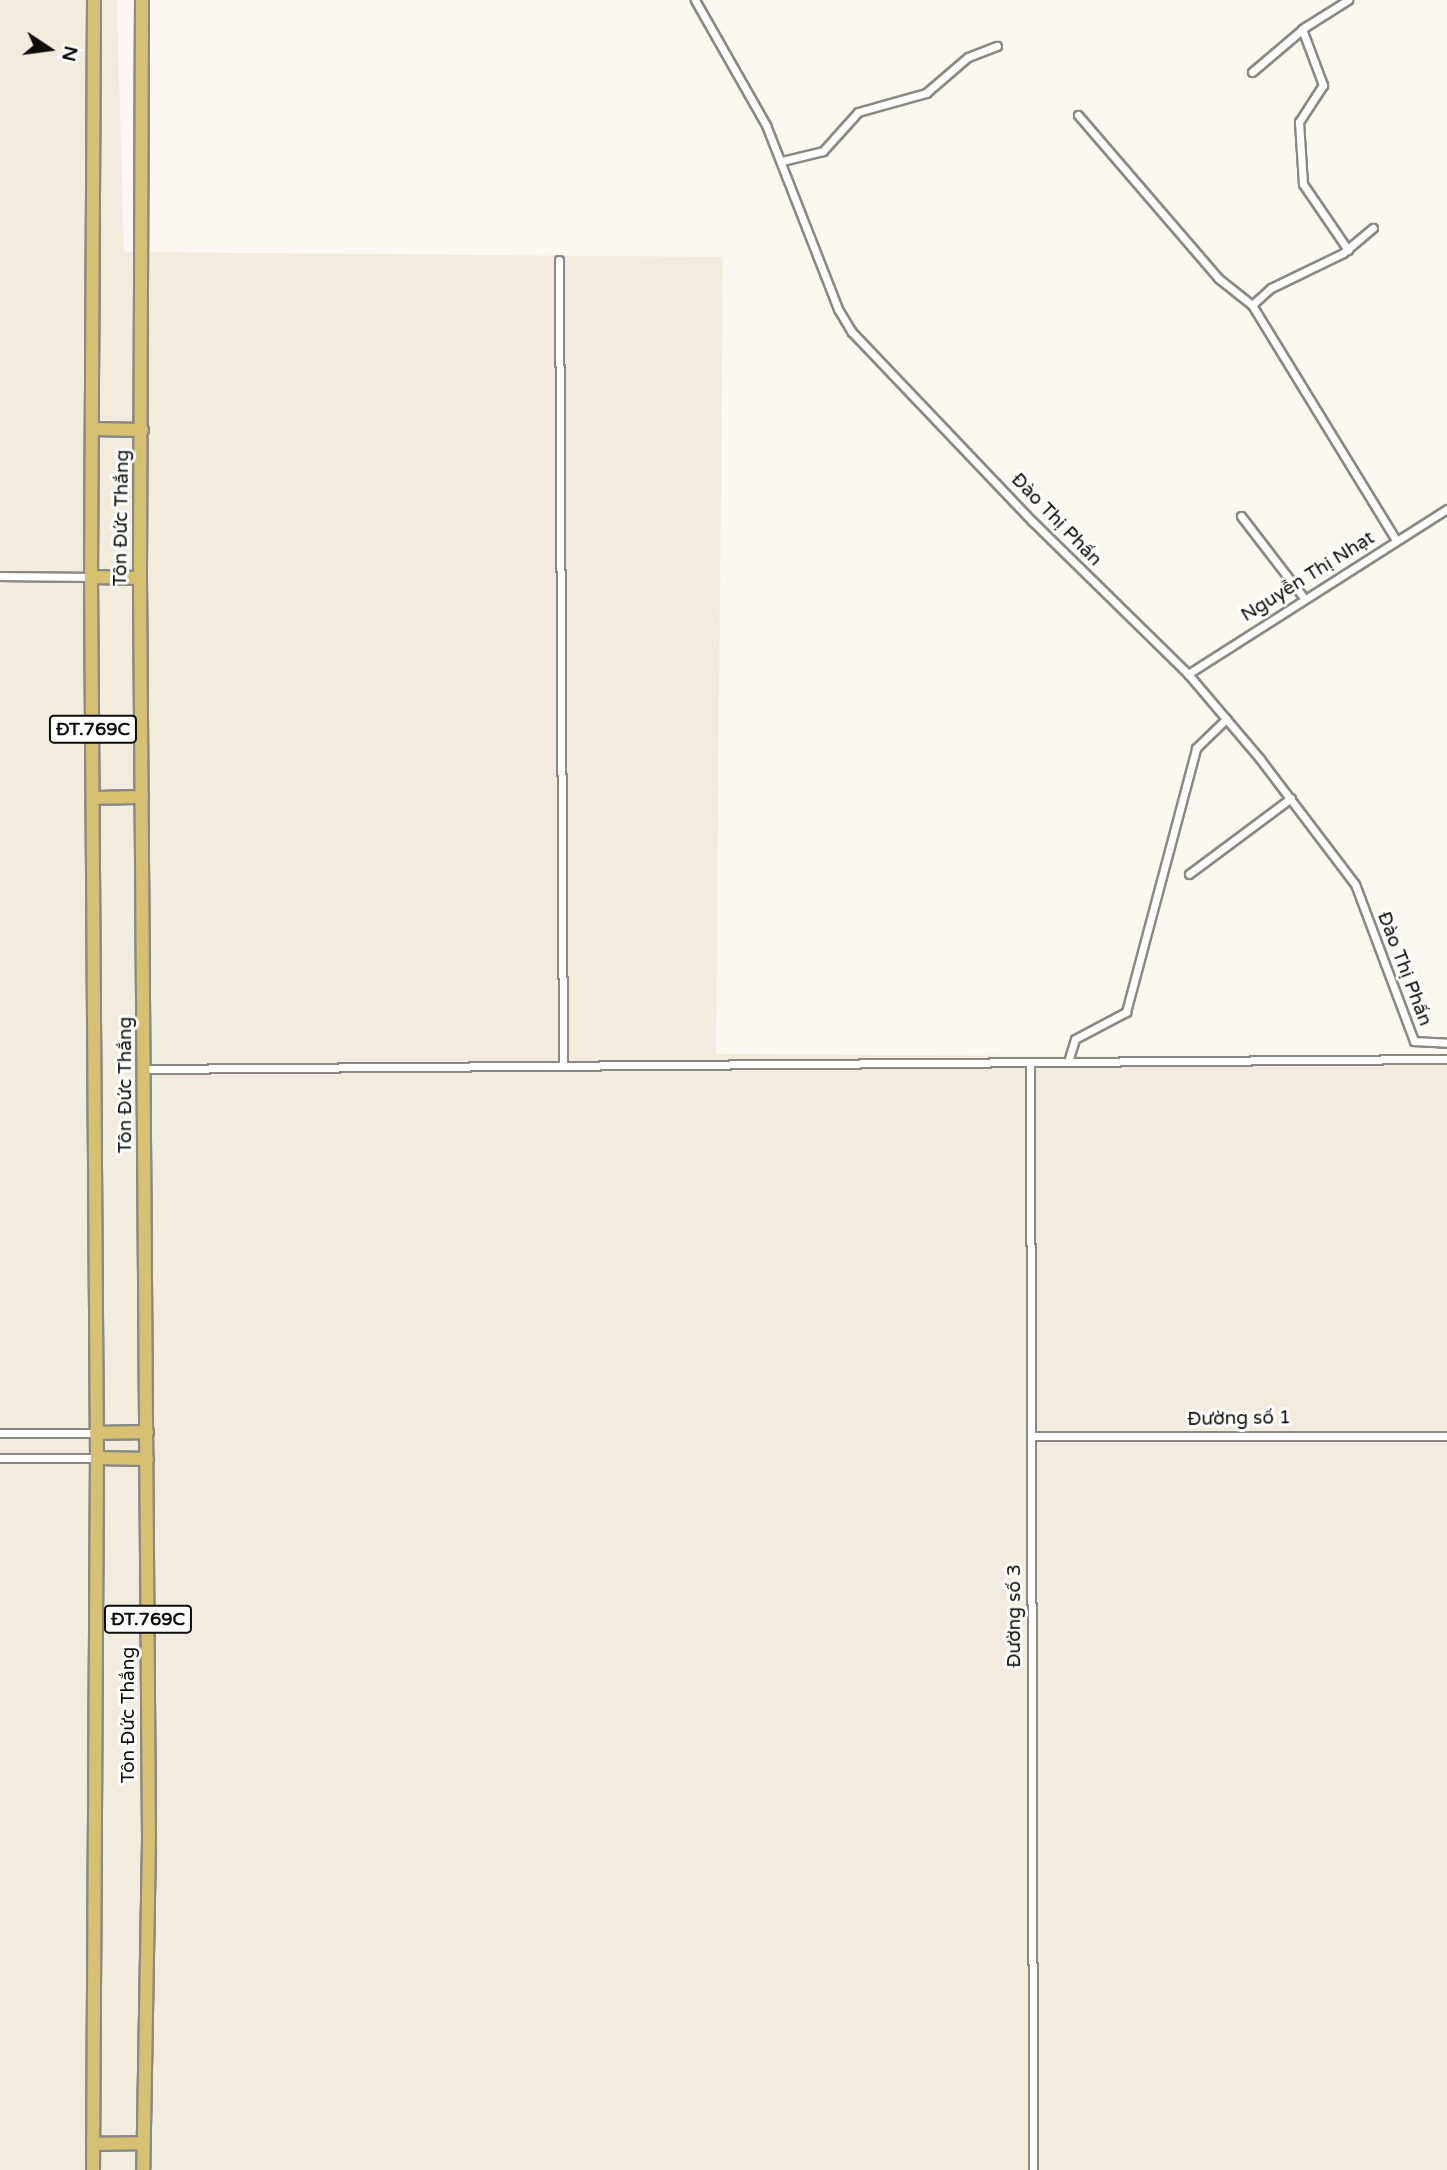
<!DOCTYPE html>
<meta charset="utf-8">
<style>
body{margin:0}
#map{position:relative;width:1447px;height:2170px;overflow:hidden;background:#fbf8f2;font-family:"Varela Round",sans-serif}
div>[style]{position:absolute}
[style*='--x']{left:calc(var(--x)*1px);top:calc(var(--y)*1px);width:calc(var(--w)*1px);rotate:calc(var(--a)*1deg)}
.built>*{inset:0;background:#f1ecde}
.roads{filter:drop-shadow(2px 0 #8b8984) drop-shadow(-2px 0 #8b8984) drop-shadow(0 2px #8b8984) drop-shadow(0 -2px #8b8984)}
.street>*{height:7px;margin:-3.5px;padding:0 3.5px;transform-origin:3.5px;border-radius:3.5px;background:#fff}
.primary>*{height:12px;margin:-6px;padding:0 6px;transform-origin:6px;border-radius:6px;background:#d6c071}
span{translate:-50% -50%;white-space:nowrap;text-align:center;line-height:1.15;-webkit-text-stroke:6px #fff;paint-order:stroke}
.shield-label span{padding:2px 5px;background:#fff;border:2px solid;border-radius:5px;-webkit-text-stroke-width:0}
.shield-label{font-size:18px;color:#0c0c0a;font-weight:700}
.street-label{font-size:19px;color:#0c0c0a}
.north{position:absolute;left:14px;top:14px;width:70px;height:70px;-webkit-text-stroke:5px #fff;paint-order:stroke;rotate:103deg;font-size:19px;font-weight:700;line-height:28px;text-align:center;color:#0c0c0a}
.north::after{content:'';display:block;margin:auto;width:24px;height:32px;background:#0c0c0a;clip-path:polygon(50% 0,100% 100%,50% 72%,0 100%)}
</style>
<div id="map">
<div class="built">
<div style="clip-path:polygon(0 0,117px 0,124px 252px,723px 257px,716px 1054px,1447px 1058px,1447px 2170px,0 2170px)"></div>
</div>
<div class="roads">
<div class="street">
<div style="--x:695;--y:0;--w:144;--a:60.4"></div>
<div style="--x:766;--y:125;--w:198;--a:68.6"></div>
<div style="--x:838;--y:309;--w:27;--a:59"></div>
<div style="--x:852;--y:332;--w:261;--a:46.4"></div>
<div style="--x:1032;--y:521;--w:219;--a:44.4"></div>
<div style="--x:1188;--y:674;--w:111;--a:49.7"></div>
<div style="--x:1260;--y:759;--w:157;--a:52.8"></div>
<div style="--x:1355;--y:884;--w:168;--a:69.4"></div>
<div style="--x:1414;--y:1041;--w:33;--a:3"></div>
<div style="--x:1302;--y:29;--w:60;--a:69.4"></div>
<div style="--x:1323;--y:85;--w:44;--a:123"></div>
<div style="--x:1299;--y:122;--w:62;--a:86.3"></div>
<div style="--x:1303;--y:184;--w:80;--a:55.7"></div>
<div style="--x:1252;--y:72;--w:70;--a:-40.3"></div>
<div style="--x:1305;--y:27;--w:51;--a:-32.1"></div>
<div style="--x:1078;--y:115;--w:215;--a:49.3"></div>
<div style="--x:1218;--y:278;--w:43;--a:38.5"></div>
<div style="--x:1252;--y:305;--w:276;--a:58.5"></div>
<div style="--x:782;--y:161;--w:42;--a:-13.7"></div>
<div style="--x:823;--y:151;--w:52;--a:-48.1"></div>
<div style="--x:858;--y:112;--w:71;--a:-15.6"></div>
<div style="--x:926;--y:93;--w:55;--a:-40.6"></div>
<div style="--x:968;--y:57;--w:31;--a:-21"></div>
<div style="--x:559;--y:260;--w:806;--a:89.72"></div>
<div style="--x:1252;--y:305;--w:25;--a:-42"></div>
<div style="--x:1271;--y:288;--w:80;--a:-25.9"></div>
<div style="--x:1343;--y:253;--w:39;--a:-40"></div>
<div style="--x:1241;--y:516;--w:103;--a:52.5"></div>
<div style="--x:0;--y:576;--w:91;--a:0.6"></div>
<div style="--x:1188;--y:674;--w:307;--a:-32.5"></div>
<div style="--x:1189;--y:874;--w:127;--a:-36.7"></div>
<div style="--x:1030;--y:1062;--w:1108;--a:89.84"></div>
<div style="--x:1068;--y:1062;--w:24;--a:-73"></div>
<div style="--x:1075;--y:1039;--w:58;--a:-27.9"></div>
<div style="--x:1126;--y:1012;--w:273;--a:-75.1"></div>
<div style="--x:1196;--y:748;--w:42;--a:-44"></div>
<div style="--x:145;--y:1069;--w:1302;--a:-0.44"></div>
<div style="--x:0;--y:1433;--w:96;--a:0"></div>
<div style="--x:1032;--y:1436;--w:415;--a:0"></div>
<div style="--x:0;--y:1458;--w:97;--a:0"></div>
</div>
<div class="primary">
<div style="--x:142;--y:0;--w:578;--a:90.2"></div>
<div style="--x:140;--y:578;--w:1264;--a:89.59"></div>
<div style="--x:149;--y:1842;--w:328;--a:91"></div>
<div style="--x:92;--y:429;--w:50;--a:1.1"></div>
<div style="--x:91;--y:577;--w:49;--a:1.2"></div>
<div style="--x:93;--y:798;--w:49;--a:-1.2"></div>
<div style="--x:96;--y:1433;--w:51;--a:-1.1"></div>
<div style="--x:97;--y:1458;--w:50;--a:1.1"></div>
<div style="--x:93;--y:2144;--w:50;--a:-1.1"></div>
<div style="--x:93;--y:2170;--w:712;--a:-89.68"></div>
<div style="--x:97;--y:1458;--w:881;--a:-90.39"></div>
<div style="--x:91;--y:577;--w:577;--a:-89.7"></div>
</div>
</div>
<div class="shield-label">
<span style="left:93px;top:729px">ĐT.769C</span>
<span style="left:148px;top:1619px">ĐT.769C</span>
</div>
<div class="street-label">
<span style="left:122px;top:518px;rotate:-89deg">Tôn Đức Thắng</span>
<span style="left:1056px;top:520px;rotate:46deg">Đào Thị Phấn</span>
<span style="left:1308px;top:577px;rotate:-32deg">Nguyễn Thị Nhạt</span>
<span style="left:1404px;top:969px;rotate:69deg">Đào Thị Phấn</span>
<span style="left:126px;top:1085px;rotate:-90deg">Tôn Đức Thắng</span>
<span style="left:1239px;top:1419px;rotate:-1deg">Đường số 1</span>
<span style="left:1015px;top:1616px;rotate:-90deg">Đường số 3</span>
<span style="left:129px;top:1715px;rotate:-90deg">Tôn Đức Thắng</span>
</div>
<div class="north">N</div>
</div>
